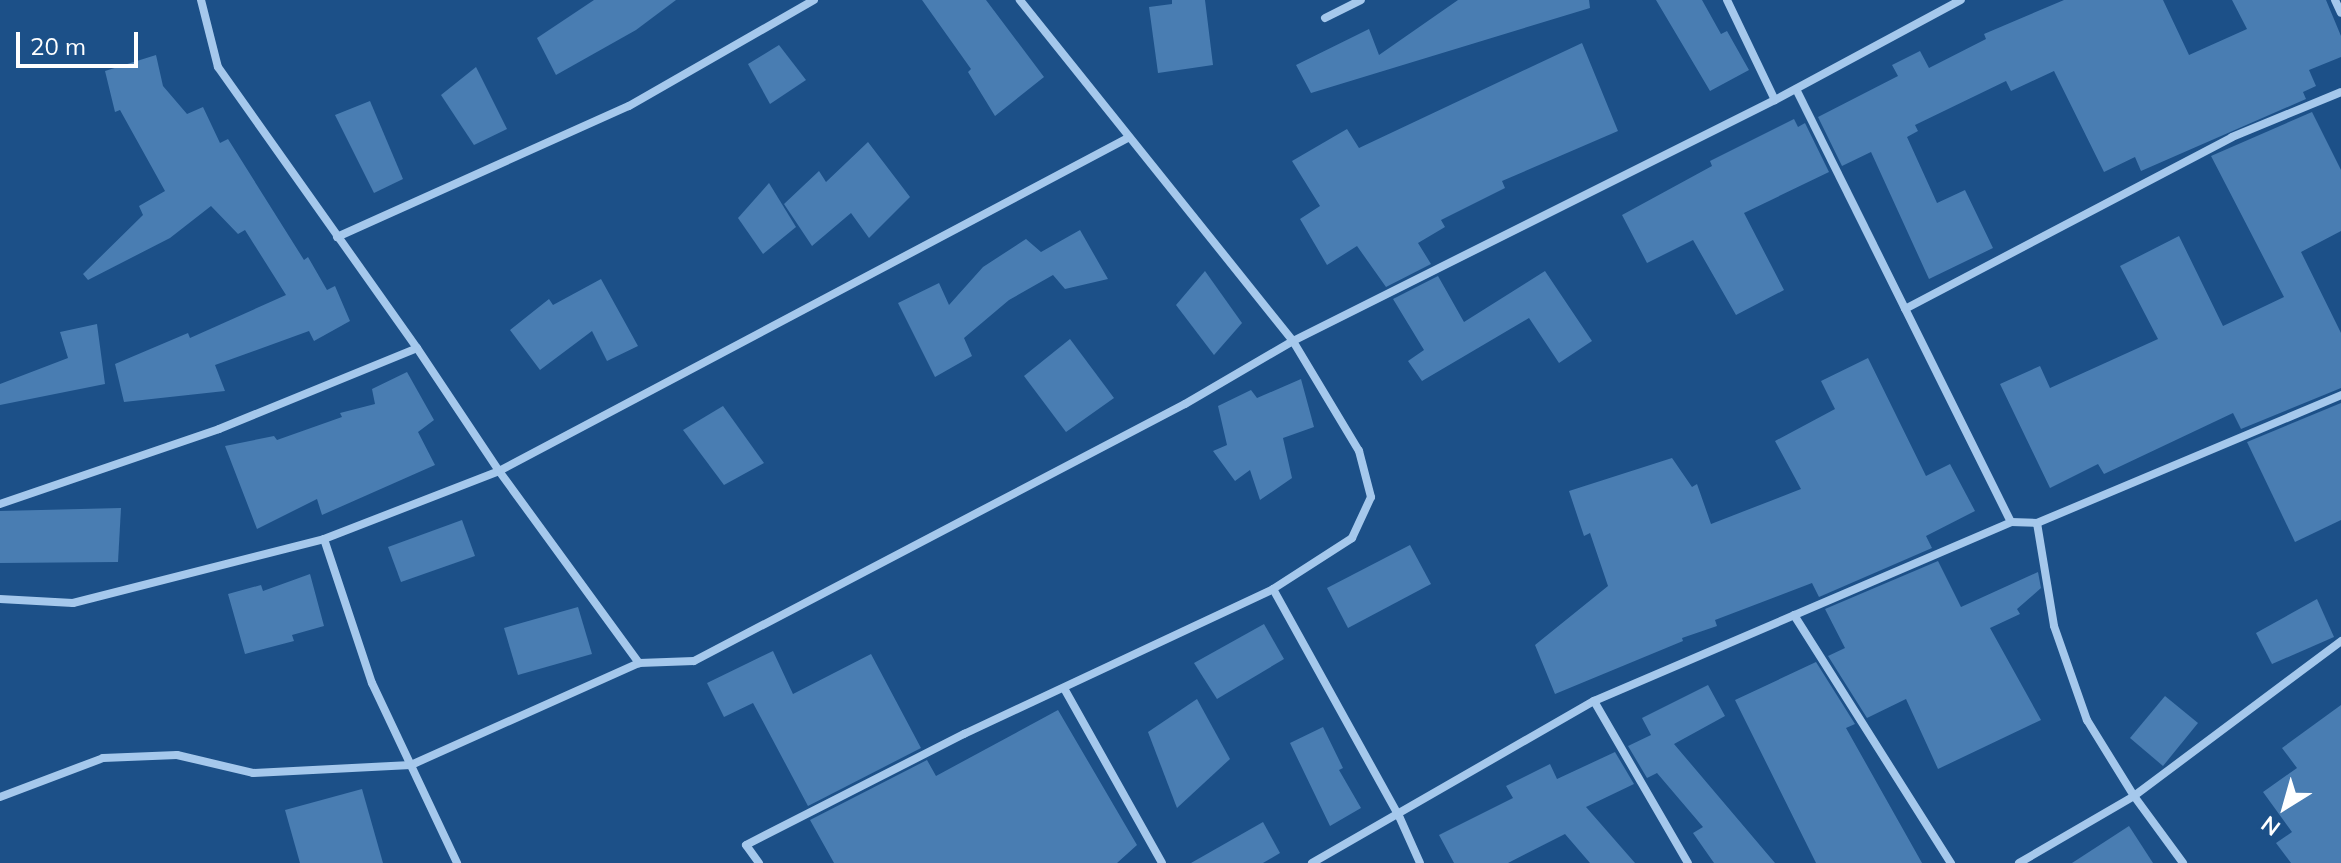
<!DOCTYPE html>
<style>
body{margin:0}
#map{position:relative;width:2341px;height:863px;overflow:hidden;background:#1c5088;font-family:Mulish,sans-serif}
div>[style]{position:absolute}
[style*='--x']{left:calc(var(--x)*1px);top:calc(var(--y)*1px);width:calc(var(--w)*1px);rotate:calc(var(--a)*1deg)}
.building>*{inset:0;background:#497db2}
.minor>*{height:8px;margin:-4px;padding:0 4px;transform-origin:4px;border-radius:4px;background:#a5c8ec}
span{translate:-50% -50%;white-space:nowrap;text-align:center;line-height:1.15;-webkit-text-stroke:8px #1c5088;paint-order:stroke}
.north{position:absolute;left:2245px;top:767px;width:80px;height:80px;-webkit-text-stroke:6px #1c5088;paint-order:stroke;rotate:217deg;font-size:22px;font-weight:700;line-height:32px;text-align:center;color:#fff}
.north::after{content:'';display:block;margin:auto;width:28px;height:36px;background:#fff;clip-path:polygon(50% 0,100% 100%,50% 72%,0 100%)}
.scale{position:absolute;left:16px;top:32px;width:122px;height:36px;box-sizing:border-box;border:4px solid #fff;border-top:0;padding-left:10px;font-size:24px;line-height:28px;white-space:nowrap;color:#fff;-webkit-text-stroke:6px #1c5088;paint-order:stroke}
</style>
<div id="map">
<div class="building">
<div style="clip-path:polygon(594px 0,676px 0,636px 30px,556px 75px,537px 38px)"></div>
<div style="clip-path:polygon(922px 0,986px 0,1044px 77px,995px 116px,968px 72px,971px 69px)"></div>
<div style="clip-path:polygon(1172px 0,1205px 0,1213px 65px,1158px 73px,1149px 7px,1172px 4px)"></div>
<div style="clip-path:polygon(1458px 0,1589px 0,1590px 8px,1311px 93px,1296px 65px,1369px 29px,1379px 55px)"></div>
<div style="clip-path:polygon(1656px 0,1702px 0,1721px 34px,1727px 31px,1749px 70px,1710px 91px)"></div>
<div style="clip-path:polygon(2064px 0,2163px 0,2189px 55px,2247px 29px,2232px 0,2326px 0,2341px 36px,2341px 57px,2309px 70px,2316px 86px,2303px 92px,2306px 99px,2141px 171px,2135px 157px,2104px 172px,2054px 71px,2011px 91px,2006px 81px,1915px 125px,1918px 131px,1907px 137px,1937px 203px,1965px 190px,1993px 248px,1929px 279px,1871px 152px,1842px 166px,1818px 117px,1898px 76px,1892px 65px,1920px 51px,1929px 68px,1986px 39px,1984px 34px)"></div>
<div style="clip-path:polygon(1582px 43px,1618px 131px,1502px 181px,1505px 188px,1441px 220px,1445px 227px,1418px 243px,1431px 264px,1386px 287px,1357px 246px,1327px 265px,1300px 219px,1320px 206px,1292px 161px,1347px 129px,1359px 148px)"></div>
<div style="clip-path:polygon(779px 45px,806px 80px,770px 104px,748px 64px)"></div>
<div style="clip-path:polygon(156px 55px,163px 86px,187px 114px,203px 107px,220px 143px,228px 139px,304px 260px,308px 257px,327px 290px,335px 286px,350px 321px,314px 341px,309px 331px,215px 365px,225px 391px,124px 402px,115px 364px,188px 333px,190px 338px,286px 295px,245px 230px,238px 234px,211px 206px,170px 238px,88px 280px,83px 274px,143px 215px,139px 206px,165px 191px,120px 110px,115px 112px,105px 71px)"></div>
<div style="clip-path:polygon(476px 67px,507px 129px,474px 145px,441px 95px)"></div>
<div style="clip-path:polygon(370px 101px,403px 179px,374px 193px,335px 115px)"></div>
<div style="clip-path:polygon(2312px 112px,2341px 170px,2341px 231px,2301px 252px,2341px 333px,2341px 388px,2241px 429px,2233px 413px,2104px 474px,2098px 464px,2050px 488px,2000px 384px,2040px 366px,2050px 388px,2158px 339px,2120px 266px,2179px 236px,2223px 326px,2284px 297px,2211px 156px)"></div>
<div style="clip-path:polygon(1794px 119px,1798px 127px,1805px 123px,1829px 172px,1744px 213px,1784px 290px,1736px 315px,1693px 240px,1647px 263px,1622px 215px,1712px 166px,1710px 161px)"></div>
<div style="clip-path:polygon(868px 142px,910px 197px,869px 238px,851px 213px,812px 246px,784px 204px,819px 171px,826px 182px)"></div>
<div style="clip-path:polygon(769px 183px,796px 227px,763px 254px,738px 218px)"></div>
<div style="clip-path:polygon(1080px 230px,1108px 279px,1065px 289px,1053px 275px,1009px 300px,964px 338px,972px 356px,935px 377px,898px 303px,939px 283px,949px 305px,983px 267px,1026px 239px,1041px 252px)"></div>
<div style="clip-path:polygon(1205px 271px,1242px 323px,1214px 355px,1176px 305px)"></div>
<div style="clip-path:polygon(1545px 271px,1592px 341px,1559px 363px,1529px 318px,1422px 381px,1408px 361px,1424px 350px,1393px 299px,1438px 276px,1464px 322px)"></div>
<div style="clip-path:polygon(601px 279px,638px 346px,607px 361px,592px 331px,540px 370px,510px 330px,549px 299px,553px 305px)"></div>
<div style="clip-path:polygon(97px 324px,105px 384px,0 405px,0 384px,68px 358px,60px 332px)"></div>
<div style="clip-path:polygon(1070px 339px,1114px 398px,1066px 432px,1024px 376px)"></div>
<div style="clip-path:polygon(1868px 358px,1926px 476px,1950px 464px,1975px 511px,1926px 536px,1932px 548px,1819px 597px,1812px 583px,1715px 620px,1717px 626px,1682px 638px,1683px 641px,1555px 694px,1535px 645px,1608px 586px,1590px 533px,1584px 536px,1569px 491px,1672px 458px,1692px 487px,1697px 484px,1711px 524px,1801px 489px,1775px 441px,1835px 409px,1821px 381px)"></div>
<div style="clip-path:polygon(407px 372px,434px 420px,418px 432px,435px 465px,322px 515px,317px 499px,257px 529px,225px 446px,274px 436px,277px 440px,342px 417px,340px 413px,375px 404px,372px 389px)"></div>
<div style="clip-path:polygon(1301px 379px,1314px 427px,1283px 438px,1292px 478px,1260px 500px,1250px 470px,1235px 481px,1213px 451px,1227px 445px,1218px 406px,1251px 390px,1257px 398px)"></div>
<div style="clip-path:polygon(2341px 403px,2341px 520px,2295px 542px,2247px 442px)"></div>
<div style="clip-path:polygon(723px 406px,764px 463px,724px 485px,683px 430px)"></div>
<div style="clip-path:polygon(121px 508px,118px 562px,0 563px,0 511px)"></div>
<div style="clip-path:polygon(462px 520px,475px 556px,401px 582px,388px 547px)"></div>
<div style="clip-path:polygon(1410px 545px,1431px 584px,1348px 628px,1327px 588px)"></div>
<div style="clip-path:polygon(1938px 561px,1961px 607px,2038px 572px,2041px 588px,2017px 609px,2020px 614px,1990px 628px,2041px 720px,1938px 769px,1906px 699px,1867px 718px,1828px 656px,1845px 648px,1825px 609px)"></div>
<div style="clip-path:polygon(310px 574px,324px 626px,292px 635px,294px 641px,245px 654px,228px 594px,261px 585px,263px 591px)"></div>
<div style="clip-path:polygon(2317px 599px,2334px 637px,2272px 664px,2256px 633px)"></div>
<div style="clip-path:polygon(578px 607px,592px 654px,518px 675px,504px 628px)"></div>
<div style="clip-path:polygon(1264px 624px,1284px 659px,1217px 699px,1194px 663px)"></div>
<div style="clip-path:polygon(773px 651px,793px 694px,871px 654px,921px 748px,808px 806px,753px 703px,724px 717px,707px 683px)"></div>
<div style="clip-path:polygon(1816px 662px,1855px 724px,1846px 728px,1922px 863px,1816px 863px,1735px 700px)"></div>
<div style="clip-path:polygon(1708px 685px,1725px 716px,1674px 744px,1775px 863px,1714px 863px,1693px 833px,1703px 827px,1657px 773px,1647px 778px,1628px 746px,1651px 735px,1642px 718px)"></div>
<div style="clip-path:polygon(2165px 696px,2198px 723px,2163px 766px,2130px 738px)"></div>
<div style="clip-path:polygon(1197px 699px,1230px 759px,1177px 808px,1148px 732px)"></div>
<div style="clip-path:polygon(2341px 705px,2341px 863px,2291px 863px,2276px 843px,2292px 832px,2263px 792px,2297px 768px,2282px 748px)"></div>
<div style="clip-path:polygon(1058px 710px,1137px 845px,1117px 863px,834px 863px,810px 820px,927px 760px,936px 776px)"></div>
<div style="clip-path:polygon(1323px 727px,1343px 768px,1339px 770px,1361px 808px,1330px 826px,1290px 743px)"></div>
<div style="clip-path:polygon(1615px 752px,1634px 784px,1586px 807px,1635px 863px,1590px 863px,1565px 834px,1508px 863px,1454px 863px,1439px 835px,1513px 798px,1506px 786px,1550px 764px,1557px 779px)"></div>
<div style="clip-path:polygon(362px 789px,383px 863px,300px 863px,285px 810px)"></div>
<div style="clip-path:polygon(1263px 822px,1280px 853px,1263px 863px,1191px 863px)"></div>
<div style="clip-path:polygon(2129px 826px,2153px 863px,2072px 863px)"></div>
</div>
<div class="minor">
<div style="--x:201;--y:0;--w:69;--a:75.8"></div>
<div style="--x:218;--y:67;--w:344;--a:54.7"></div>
<div style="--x:417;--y:348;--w:148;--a:56.3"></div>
<div style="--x:499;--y:471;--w:238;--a:53.9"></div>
<div style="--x:1727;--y:0;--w:111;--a:64.4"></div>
<div style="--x:2335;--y:0;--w:14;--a:65"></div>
<div style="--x:1325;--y:18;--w:40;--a:-26.6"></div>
<div style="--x:1796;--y:89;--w:483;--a:63.6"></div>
<div style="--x:337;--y:237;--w:320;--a:-24.2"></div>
<div style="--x:629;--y:106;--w:213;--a:-29.8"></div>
<div style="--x:1905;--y:309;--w:369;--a:-27.7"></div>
<div style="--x:2232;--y:137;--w:118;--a:-22.4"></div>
<div style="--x:0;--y:504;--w:231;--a:-18.9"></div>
<div style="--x:219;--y:429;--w:214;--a:-22.2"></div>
<div style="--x:2037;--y:523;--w:104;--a:80.6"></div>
<div style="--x:2054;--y:626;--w:100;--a:70.7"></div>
<div style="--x:2087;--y:720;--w:89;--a:58.3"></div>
<div style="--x:2134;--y:796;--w:83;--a:53.8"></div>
<div style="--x:324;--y:539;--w:152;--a:71.6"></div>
<div style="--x:372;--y:683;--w:199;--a:64.7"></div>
<div style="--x:1273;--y:589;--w:260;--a:61"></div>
<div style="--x:1399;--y:816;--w:51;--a:65.9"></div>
<div style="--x:0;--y:599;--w:73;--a:3.1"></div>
<div style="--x:73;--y:603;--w:259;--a:-14.3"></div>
<div style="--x:324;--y:539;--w:188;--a:-21.2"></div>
<div style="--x:499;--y:471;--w:712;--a:-27.9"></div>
<div style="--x:1794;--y:615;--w:294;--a:57.7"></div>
<div style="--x:1065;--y:690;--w:198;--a:60.7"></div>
<div style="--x:1594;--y:701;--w:187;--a:59.9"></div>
<div style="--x:0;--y:797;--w:110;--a:-20.7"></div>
<div style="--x:103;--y:758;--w:74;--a:-2.3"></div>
<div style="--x:177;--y:755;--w:78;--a:13.3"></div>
<div style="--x:253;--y:773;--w:158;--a:-2.9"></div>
<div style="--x:411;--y:765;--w:250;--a:-24.1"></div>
<div style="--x:639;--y:663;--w:55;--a:-2.1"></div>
<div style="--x:694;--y:661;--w:554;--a:-27.63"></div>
<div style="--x:1185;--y:404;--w:125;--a:-30.3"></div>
<div style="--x:1293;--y:341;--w:539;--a:-26.57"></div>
<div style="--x:1775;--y:100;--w:211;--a:-28.3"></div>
<div style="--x:759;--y:863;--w:22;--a:-126"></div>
<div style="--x:746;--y:845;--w:245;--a:-27"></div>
<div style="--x:964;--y:734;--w:341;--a:-25.1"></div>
<div style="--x:1273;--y:589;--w:94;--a:-32.8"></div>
<div style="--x:1352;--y:538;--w:45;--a:-65.1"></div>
<div style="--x:1371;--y:497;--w:48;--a:-104.6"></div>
<div style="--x:1359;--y:451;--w:128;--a:-121"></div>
<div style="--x:1293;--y:341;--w:437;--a:-128.7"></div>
<div style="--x:1312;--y:863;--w:325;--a:-29.9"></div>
<div style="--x:1594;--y:701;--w:454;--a:-23.2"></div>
<div style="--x:2011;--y:522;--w:26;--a:2"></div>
<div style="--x:2037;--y:523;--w:330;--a:-22.8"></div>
<div style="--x:2019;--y:863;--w:133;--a:-30.2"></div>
<div style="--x:2134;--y:796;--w:259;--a:-36.8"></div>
</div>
<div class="north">N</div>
<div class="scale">20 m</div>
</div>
